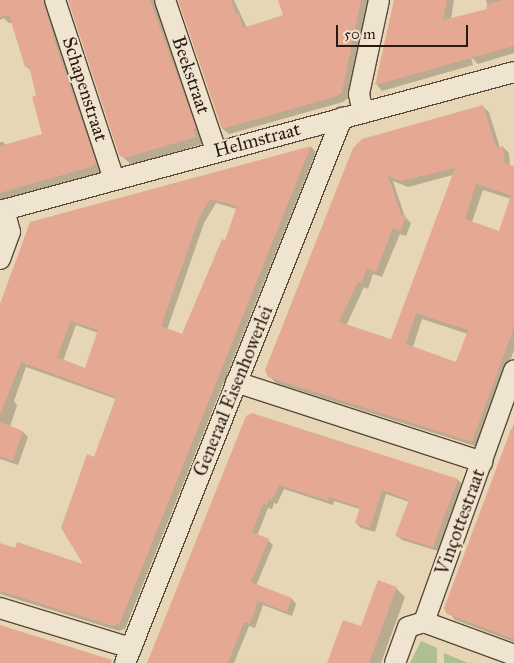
<!DOCTYPE html>
<meta charset="utf-8">
<style>
body{margin:0}
#map{position:relative;width:514px;height:663px;overflow:hidden;background:#e7d6b5;font-family:"IM FELL Great Primer",serif}
div>[style]{position:absolute}
[style*='--x']{left:calc(var(--x)*1px);top:calc(var(--y)*1px);width:calc(var(--w)*1px);rotate:calc(var(--a)*1deg)}
.green>*{inset:0;background:#afbf93}
.shadow>*{inset:0;background:#0003}
.building>*{inset:0;background:#e5a993}
.roads{filter:drop-shadow(1px 0 #5a493b) drop-shadow(-1px 0 #5a493b) drop-shadow(0 1px #5a493b) drop-shadow(0 -1px #5a493b)}
.minor>*{height:20px;margin:-10px;padding:0 10px;transform-origin:10px;border-radius:10px;background:#efe4cf}
span{translate:-50% -50%;white-space:nowrap;text-align:center;line-height:1.15;-webkit-text-stroke:4px #efe4cf;paint-order:stroke}
.street-label{font-size:19px;color:#2b1a12}
.scale{position:absolute;left:336px;top:25px;width:132px;height:22px;box-sizing:border-box;border:2px solid #2b1a12;border-top:0;padding-left:6px;font-size:15px;line-height:18px;white-space:nowrap;color:#2b1a12;-webkit-text-stroke:4px #efe4cf;paint-order:stroke}
</style>
<div id="map">
<div class="green">
<div style="clip-path:polygon(421px 641px,437px 648px,437px 663px,410px 663px)"></div>
<div style="clip-path:polygon(444px 653px,468px 663px,444px 663px)"></div>
</div>
<div class="shadow">
<div style="clip-path:polygon(0 0,53px 0,103px 170px,101px 173px,0 202px,0 142px,3px 142px,7px 146px,44px 135px,32px 72px,26px 66px,12px 23px,9px 23px,4px 18px,0 20px)"></div>
<div style="clip-path:polygon(69px 0,155px 0,202px 135px,200px 137px,202px 144px,132px 165px,120px 155px)"></div>
<div style="clip-path:polygon(179px 0,234px 0,247px 28px,285px 16px,279px 0,368px 0,348px 98px,343px 102px,229px 134px,223px 129px)"></div>
<div style="clip-path:polygon(395px 0,454px 0,451px 19px,489px 10px,486px 0,514px 0,514px 53px,478px 64px,471px 57px,473px 65px,382px 91px,377px 85px)"></div>
<div style="clip-path:polygon(evenodd,482px 106px,489px 112px,500px 148px,503px 147px,509px 153px,510px 167px,514px 168px,514px 350px,478px 447px,276px 383px,269px 376px,354px 148px,482px 106px,453px 175px,392px 341px,346px 326px,364px 287px,368px 289px,373px 274px,382px 277px,400px 234px,406px 236px,411px 223px,405px 217px,393px 181px,408px 187px,453px 175px,482px 106px,483px 190px,511px 199px,500px 232px,472px 222px,483px 190px,482px 106px,422px 319px,468px 334px,457px 363px,413px 347px,422px 319px)"></div>
<div style="clip-path:polygon(evenodd,311px 147px,316px 152px,125px 629px,119px 631px,0 594px,0 544px,86px 566px,95px 458px,116px 399px,26px 367px,14px 401px,17px 405px,10px 427px,23px 432px,28px 437px,18px 465px,0 459px,0 308px,31px 223px,311px 147px,216px 203px,237px 209px,225px 242px,183px 336px,167px 330px,204px 223px,216px 203px,311px 147px,76px 325px,98px 333px,85px 370px,63px 361px,76px 325px)"></div>
<div style="clip-path:polygon(252px 414px,458px 480px,463px 485px,438px 551px,402px 540px,397px 536px,409px 502px,386px 494px,375px 532px,361px 528px,356px 523px,360px 509px,334px 501px,333px 505px,284px 489px,277px 504px,274px 503px,272px 509px,268px 508px,257px 536px,268px 540px,273px 545px,256px 586px,292px 599px,296px 604px,292px 616px,263px 605px,255px 628px,249px 626px,234px 663px,148px 663px)"></div>
<div style="clip-path:polygon(514px 424px,514px 642px,455px 620px,446px 608px)"></div>
<div style="clip-path:polygon(396px 588px,405px 597px,381px 663px,329px 663px)"></div>
</div>
<div class="building">
<div style="clip-path:polygon(0 0,43px 0,56px 46px,96px 162px,94px 166px,0 193px,0 146px,42px 134px,32px 97px,36px 95px,29px 66px,25px 67px,9px 15px,0 17px)"></div>
<div style="clip-path:polygon(68px 0,150px 0,196px 128px,193px 129px,196px 137px,124px 158px,119px 155px)"></div>
<div style="clip-path:polygon(178px 0,231px 0,236px 15px,239px 14px,243px 28px,283px 15px,278px 0,361px 0,342px 92px,337px 96px,222px 129px)"></div>
<div style="clip-path:polygon(394px 0,447px 0,443px 20px,487px 9px,486px 5px,502px 0,514px 0,514px 46px,375px 85px)"></div>
<div style="clip-path:polygon(evenodd,483px 105px,496px 148px,503px 146px,505px 164px,514px 166px,514px 327px,472px 442px,268px 377px,265px 370px,353px 148px,362px 139px,483px 105px,455px 168px,391px 339px,339px 322px,358px 282px,362px 283px,367px 268px,376px 272px,393px 228px,400px 231px,406px 216px,401px 214px,388px 176px,401px 181px,455px 168px,483px 105px,476px 184px,511px 195px,499px 231px,465px 219px,476px 184px,483px 105px,416px 313px,468px 330px,456px 362px,406px 344px,416px 313px)"></div>
<div style="clip-path:polygon(evenodd,311px 146px,120px 623px,113px 626px,0 591px,0 543px,15px 548px,17px 542px,83px 564px,61px 528px,87px 454px,94px 457px,116px 397px,21px 362px,0 415px,0 304px,30px 222px,311px 146px,210px 199px,237px 206px,225px 240px,222px 239px,182px 334px,161px 326px,199px 218px,210px 199px,311px 146px,71px 321px,98px 330px,85px 368px,57px 357px,71px 321px)"></div>
<div style="clip-path:polygon(252px 413px,458px 479px,433px 547px,395px 536px,409px 500px,382px 490px,370px 528px,355px 523px,360px 507px,329px 497px,328px 501px,279px 485px,272px 500px,269px 499px,267px 505px,263px 504px,252px 532px,269px 539px,251px 582px,292px 598px,287px 612px,258px 601px,250px 624px,244px 622px,228px 663px,147px 663px,246px 416px)"></div>
<div style="clip-path:polygon(0 422px,23px 431px,13px 461px,0 456px)"></div>
<div style="clip-path:polygon(511px 429px,514px 429px,514px 639px,447px 614px,444px 608px)"></div>
<div style="clip-path:polygon(378px 580px,397px 587px,369px 663px,327px 663px,343px 620px,361px 626px)"></div>
<div style="clip-path:polygon(0 625px,112px 660px,111px 663px,0 663px)"></div>
</div>
<div class="roads">
<div class="minor">
<div style="--x:55;--y:0;--w:188;--a:71.8"></div>
<div style="--x:165;--y:0;--w:159;--a:71.3"></div>
<div style="--x:363;--y:113;--w:19;--a:-102"></div>
<div style="--x:359;--y:94;--w:96;--a:-78"></div>
<div style="--x:0;--y:211;--w:532;--a:-15.13"></div>
<div style="--x:0;--y:259;--w:29;--a:-70"></div>
<div style="--x:10;--y:232;--w:23;--a:-105"></div>
<div style="--x:236;--y:382;--w:259;--a:18"></div>
<div style="--x:0;--y:608;--w:137;--a:17"></div>
<div style="--x:424;--y:622;--w:267;--a:-70.3"></div>
<div style="--x:424;--y:622;--w:96;--a:20.1"></div>
<div style="--x:125;--y:663;--w:587;--a:-68.29"></div>
<div style="--x:395;--y:663;--w:38;--a:-70"></div>
<div style="--x:408;--y:627;--w:17;--a:-17"></div>
</div>
</div>
<div class="street-label">
<span style="left:191px;top:75px;rotate:71deg">Beekstraat</span>
<span style="left:85px;top:89px;rotate:72deg">Schapenstraat</span>
<span style="left:257px;top:140px;rotate:-15deg">Helmstraat</span>
<span style="left:233px;top:391px;rotate:-68deg">Generaal Eisenhowerlei</span>
<span style="left:460px;top:522px;rotate:-70deg">Vinçottestraat</span>
</div>
<div class="scale">50 m</div>
</div>
